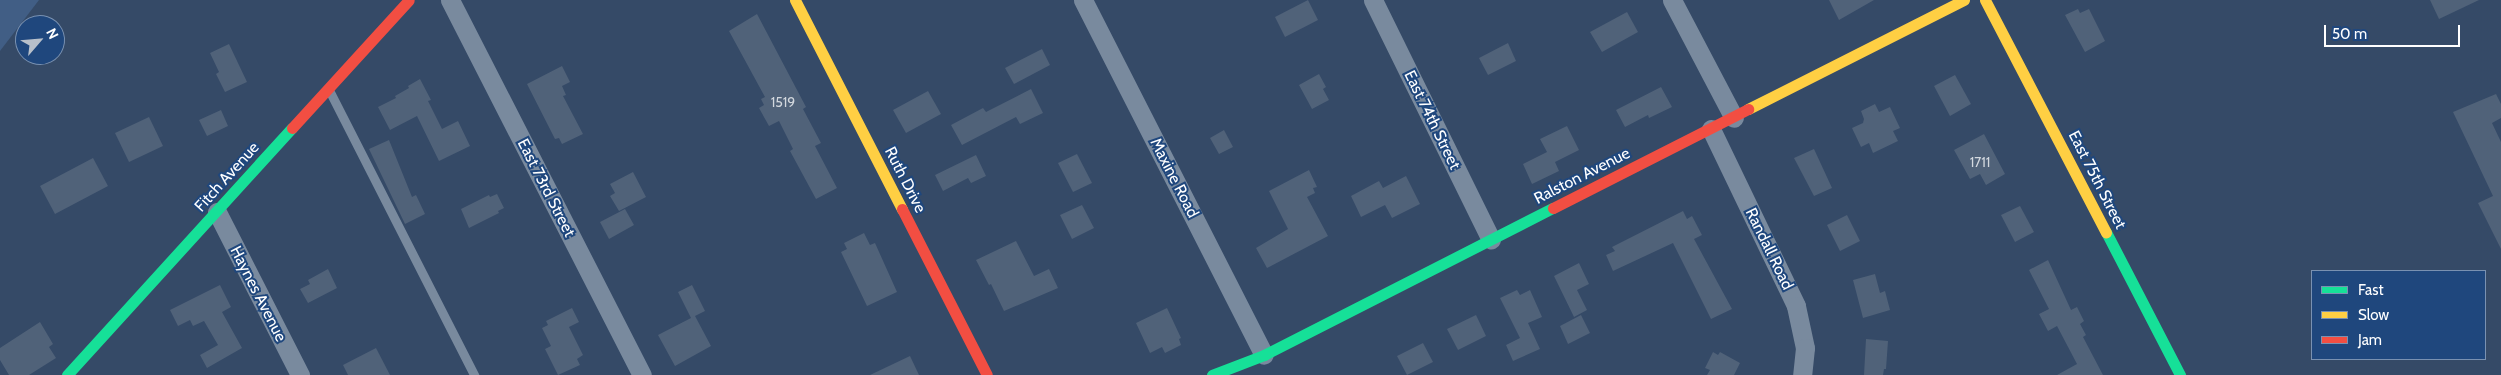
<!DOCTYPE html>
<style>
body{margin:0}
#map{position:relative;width:2501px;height:375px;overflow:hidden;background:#354a67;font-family:Cabin,sans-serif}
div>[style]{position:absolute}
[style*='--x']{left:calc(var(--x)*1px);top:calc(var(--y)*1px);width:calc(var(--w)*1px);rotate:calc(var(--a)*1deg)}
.water>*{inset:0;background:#415e85}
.building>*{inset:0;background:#506279}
.lane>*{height:9px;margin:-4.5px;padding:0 4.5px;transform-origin:4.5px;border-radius:4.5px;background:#798a9e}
.street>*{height:19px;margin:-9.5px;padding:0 9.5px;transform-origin:9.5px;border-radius:9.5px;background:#798a9e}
.fast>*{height:11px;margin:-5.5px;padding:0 5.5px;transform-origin:5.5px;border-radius:5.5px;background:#16e098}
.slow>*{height:11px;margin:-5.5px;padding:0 5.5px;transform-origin:5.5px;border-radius:5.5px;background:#ffcf43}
.jam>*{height:11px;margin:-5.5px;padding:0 5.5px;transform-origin:5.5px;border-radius:5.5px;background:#f24e42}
span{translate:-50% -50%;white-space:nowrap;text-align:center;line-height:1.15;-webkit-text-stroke:4px #1f477d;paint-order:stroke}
.number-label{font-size:14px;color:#d3d8de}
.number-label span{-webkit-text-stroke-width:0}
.street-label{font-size:16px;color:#fff}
.legend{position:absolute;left:2311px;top:270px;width:175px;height:90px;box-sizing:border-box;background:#1f477d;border:1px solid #7991b1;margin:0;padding:6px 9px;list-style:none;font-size:15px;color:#fff}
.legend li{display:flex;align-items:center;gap:10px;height:25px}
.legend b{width:25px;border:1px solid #7991b1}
.north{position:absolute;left:15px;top:15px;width:50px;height:50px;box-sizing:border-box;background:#1f477d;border:1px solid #7991b1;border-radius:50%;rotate:63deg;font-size:14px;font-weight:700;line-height:20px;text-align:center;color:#fff}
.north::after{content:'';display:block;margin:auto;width:18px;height:22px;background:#b8c0ca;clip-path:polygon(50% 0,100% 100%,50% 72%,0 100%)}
.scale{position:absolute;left:2324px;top:25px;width:136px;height:22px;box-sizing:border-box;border:2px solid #fff;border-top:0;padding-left:6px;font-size:15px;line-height:18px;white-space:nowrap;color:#fff;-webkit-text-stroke:4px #1f477d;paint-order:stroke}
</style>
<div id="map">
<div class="water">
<div style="clip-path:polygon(0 0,39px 0,0 51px)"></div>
</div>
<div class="building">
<div style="clip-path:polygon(1308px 0,1318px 20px,1285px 37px,1275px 17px)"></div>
<div style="clip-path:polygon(1829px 0,1874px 0,1839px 20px)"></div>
<div style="clip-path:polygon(2430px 0,2479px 0,2439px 19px)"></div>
<div style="clip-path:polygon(2078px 9px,2080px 13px,2089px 9px,2105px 41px,2085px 52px,2065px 15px)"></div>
<div style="clip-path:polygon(1627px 12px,1638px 32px,1602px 52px,1590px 32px)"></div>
<div style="clip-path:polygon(757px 14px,806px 107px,803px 109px,821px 143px,815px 146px,837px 188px,816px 199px,790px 151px,793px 149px,779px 121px,769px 126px,759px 108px,764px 105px,761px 99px,765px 97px,729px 31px)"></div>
<div style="clip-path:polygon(1508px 43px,1516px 61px,1488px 75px,1479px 58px)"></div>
<div style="clip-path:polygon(229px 44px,247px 82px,225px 92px,216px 74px,219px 72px,210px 53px)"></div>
<div style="clip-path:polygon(1042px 49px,1050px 65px,1014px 84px,1005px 68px)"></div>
<div style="clip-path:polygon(562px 66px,570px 82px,562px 86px,566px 95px,563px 96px,583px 134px,562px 144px,559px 138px,555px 139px,527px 84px)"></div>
<div style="clip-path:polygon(1319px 74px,1326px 87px,1323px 89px,1329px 100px,1312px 109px,1299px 85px)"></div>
<div style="clip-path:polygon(1955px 75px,1971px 104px,1950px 116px,1934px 86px)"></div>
<div style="clip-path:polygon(420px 79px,431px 100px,428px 101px,442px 129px,458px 121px,470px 146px,439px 161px,417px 116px,390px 130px,378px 107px,396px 98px,395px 96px,409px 88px,408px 86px)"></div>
<div style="clip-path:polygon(1661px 87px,1672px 107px,1649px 118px,1648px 115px,1625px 127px,1616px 110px)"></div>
<div style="clip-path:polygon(1031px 89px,1043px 113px,1020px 124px,1016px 117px,962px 145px,951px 125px,983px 108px,986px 112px)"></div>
<div style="clip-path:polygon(928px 91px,941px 114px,906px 133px,893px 110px)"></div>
<div style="clip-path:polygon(2496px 94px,2501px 104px,2501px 118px,2492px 123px,2501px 142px,2501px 249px,2478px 203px,2493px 196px,2453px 112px)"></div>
<div style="clip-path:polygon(1875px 104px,1879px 112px,1890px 107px,1900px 128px,1893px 131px,1898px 141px,1873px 153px,1869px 143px,1861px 147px,1852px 128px,1863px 123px,1864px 119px,1861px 111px)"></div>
<div style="clip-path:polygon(221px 110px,228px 126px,207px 136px,199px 120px)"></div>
<div style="clip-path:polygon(149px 117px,163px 146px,129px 162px,115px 133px)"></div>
<div style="clip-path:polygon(1567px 126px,1579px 150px,1555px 162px,1559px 171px,1532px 184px,1523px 164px,1547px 152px,1540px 139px)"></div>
<div style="clip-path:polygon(1224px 130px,1233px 147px,1219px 154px,1210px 138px)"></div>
<div style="clip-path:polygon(1984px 134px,2005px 174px,1986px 185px,1980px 174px,1970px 179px,1954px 150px)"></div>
<div style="clip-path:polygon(389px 140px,412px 197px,416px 195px,425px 214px,405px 224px,369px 149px)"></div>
<div style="clip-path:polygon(1814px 149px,1832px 188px,1814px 196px,1794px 158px)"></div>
<div style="clip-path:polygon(1077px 154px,1092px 183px,1073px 192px,1058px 163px)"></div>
<div style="clip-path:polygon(976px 155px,986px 176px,971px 183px,968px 178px,943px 191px,935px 175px)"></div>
<div style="clip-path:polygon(93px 158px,108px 186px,55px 214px,40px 186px)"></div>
<div style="clip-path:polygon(1309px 170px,1317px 187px,1313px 188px,1315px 193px,1307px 197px,1328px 236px,1267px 268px,1256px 248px,1288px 229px,1269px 191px)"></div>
<div style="clip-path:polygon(633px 172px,646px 197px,619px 211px,610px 196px,615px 193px,610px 184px)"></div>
<div style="clip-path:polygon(1406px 176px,1420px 204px,1392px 218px,1385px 205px,1361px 217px,1351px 196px,1379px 181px,1383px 188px)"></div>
<div style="clip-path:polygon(497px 194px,504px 208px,498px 211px,499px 213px,469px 228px,461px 209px,489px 195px,490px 197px)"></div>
<div style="clip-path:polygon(1082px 205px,1094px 228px,1072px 239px,1060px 215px)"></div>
<div style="clip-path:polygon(2020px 206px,2034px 232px,2015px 242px,2001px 215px)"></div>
<div style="clip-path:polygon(625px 209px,634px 225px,609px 239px,600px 222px)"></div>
<div style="clip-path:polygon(1683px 211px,1687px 219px,1692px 216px,1702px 235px,1694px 239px,1732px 309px,1711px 319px,1673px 243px,1613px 271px,1606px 255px,1615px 251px,1612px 247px)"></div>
<div style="clip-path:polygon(1847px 215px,1860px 241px,1840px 251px,1827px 225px)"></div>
<div style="clip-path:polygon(864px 233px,870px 245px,875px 243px,897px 292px,867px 306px,841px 252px,847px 249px,844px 243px)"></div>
<div style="clip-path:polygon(1016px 241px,1034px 276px,1049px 269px,1058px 288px,1004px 311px,991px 284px,989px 285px,976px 260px)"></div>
<div style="clip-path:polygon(2048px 260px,2071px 310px,2077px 307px,2084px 321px,2080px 324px,2086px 335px,2083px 337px,2103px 375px,2057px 375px,2077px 364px,2057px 326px,2048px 331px,2039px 314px,2049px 309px,2029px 270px)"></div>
<div style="clip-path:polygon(1579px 263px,1589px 284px,1577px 290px,1587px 310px,1574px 317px,1554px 276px)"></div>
<div style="clip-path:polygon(328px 269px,337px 288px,308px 303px,300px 289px,310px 284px,308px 280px)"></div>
<div style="clip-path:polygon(1875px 274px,1880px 293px,1885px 291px,1890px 310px,1863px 318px,1853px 280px)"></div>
<div style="clip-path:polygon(220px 285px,231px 307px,222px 312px,242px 348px,207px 368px,200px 355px,218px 345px,204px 321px,193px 326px,190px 320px,178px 326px,170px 310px)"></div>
<div style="clip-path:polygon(692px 285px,705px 311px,695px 316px,711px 346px,675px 366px,658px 335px,691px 318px,678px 292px)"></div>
<div style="clip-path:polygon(1517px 290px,1520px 295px,1530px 290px,1542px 317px,1528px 323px,1540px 349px,1513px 361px,1506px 345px,1520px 338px,1500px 298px)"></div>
<div style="clip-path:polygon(572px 308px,579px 322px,569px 327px,583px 355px,577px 359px,580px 365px,558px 375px,545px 349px,551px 346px,542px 328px,548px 325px,546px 321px)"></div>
<div style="clip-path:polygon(1167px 308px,1181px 338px,1179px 339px,1181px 345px,1165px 353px,1162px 347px,1150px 353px,1136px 323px)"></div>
<div style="clip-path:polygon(1476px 315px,1486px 336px,1458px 350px,1447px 329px)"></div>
<div style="clip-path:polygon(1581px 315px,1590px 333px,1568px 344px,1560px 326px)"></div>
<div style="clip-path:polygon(40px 322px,53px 344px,49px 347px,56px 358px,29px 375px,9px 375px,0 360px,0 348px)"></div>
<div style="clip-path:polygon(1866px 339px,1888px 341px,1886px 369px,1884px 369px,1883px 375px,1864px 375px)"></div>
<div style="clip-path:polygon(1423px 343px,1433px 362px,1407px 375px,1397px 356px)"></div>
<div style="clip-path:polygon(376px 348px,390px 375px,348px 375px,343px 365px)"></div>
<div style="clip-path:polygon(1713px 352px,1718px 355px,1720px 352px,1740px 363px,1734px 375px,1707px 375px,1710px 370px,1705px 368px)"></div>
<div style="clip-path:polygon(910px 356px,919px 375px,870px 375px)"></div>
</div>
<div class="lane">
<div style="--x:330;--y:92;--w:318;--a:63"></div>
</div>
<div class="street">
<div style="--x:450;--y:0;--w:421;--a:62.9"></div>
<div style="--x:1083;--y:0;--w:398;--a:63"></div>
<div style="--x:1373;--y:0;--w:267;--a:63.8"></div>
<div style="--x:1672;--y:0;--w:133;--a:62.3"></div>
<div style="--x:1711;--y:129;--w:196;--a:64.3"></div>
<div style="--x:1796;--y:306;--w:43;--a:77.9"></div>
<div style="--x:1805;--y:348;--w:27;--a:96"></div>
<div style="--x:217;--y:212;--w:183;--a:63"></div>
</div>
<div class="fast">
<div style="--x:2106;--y:232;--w:161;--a:62.6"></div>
<div style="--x:67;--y:375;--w:334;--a:-47.7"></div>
<div style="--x:1212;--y:375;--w:56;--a:-21"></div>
<div style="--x:1264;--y:355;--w:324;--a:-27"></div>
</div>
<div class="slow">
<div style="--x:795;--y:0;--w:235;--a:62.9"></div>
<div style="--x:1985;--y:0;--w:262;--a:62.5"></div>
<div style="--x:1748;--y:109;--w:242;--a:-26.8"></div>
</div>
<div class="jam">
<div style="--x:292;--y:128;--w:173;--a:-47.6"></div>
<div style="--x:1553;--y:208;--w:219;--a:-26.9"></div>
<div style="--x:902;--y:209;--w:186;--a:62.9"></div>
</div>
<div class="number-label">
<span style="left:783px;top:102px">1519</span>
<span style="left:1980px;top:162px">1711</span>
</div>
<div class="street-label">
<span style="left:1432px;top:120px;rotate:64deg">East 74th Street</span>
<span style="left:1582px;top:176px;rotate:-27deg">Ralston Avenue</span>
<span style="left:227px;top:177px;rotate:-48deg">Fitch Avenue</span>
<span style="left:1174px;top:178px;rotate:63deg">Maxine Road</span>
<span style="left:905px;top:180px;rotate:63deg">Ruth Drive</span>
<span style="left:2097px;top:180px;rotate:63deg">East 75th Street</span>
<span style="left:546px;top:188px;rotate:63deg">East 73rd Street</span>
<span style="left:1769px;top:249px;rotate:64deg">Randall Road</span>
<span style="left:258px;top:294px;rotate:63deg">Haynes Avenue</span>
</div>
<ul class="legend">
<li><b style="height:6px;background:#16e098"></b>Fast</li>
<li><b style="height:6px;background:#ffcf43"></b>Slow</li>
<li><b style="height:6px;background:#f24e42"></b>Jam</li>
</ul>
<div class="north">N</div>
<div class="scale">50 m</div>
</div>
